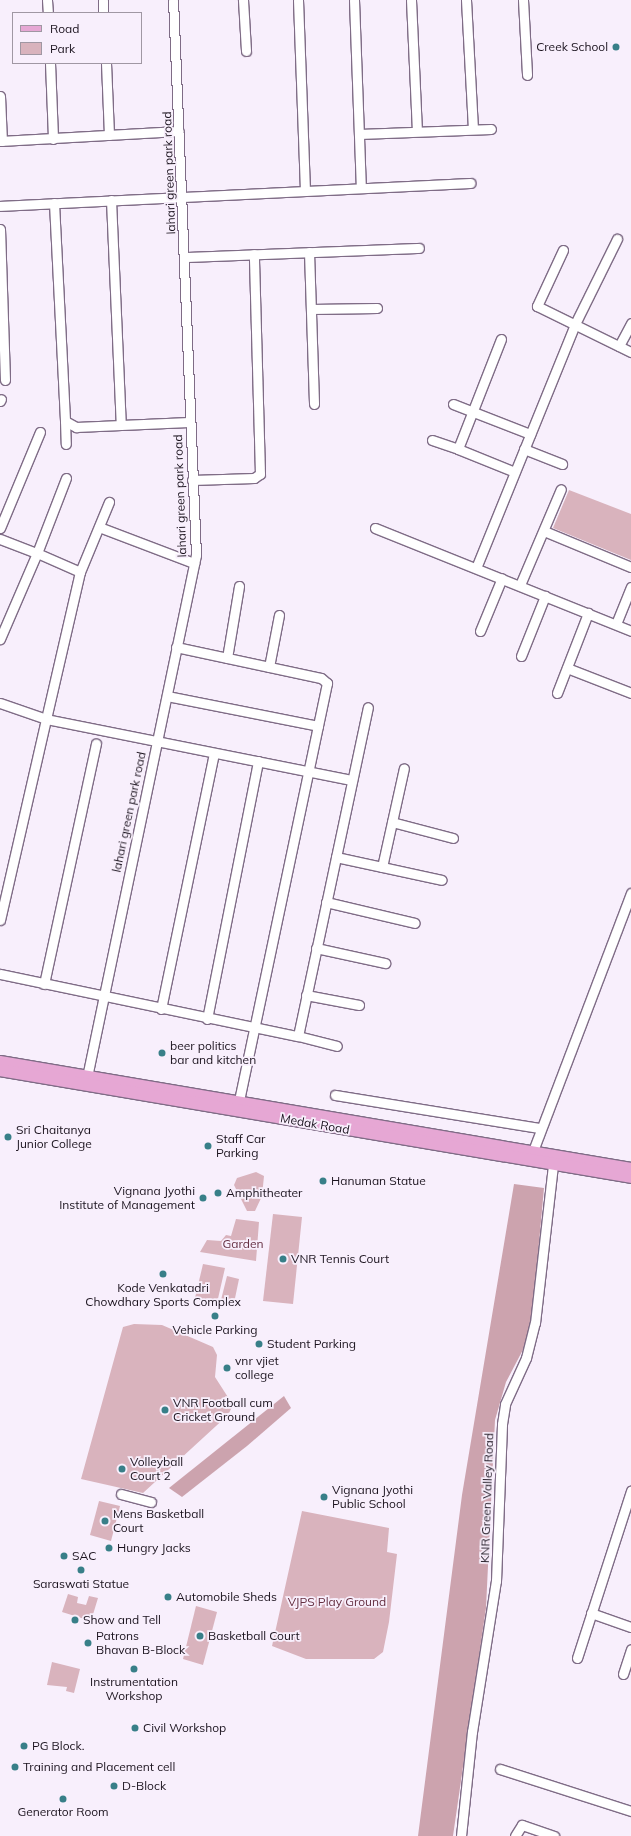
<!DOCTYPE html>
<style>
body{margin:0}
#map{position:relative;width:631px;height:1836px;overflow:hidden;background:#f8effc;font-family:Mulish,sans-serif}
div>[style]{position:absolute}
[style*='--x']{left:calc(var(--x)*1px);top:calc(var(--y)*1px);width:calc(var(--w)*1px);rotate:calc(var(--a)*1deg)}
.green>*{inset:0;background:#d9b3bd}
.forest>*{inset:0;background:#cca3ae}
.roads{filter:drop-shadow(1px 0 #7f6c86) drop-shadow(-1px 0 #7f6c86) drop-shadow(0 1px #7f6c86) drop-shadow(0 -1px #7f6c86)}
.minor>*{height:9px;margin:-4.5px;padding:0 4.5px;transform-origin:4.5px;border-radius:4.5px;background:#fff}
.major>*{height:12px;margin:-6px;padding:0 6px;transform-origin:6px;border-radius:6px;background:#e6a7d4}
.dots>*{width:11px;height:11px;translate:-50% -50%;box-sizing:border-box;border:2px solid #f8effc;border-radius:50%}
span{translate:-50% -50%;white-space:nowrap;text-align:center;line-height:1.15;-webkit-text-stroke:3.5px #f8effc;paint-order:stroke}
.poi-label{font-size:12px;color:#1b131e}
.right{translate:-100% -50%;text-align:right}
.left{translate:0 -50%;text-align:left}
.street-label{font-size:12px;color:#1b131e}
.park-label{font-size:12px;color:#652f41}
.legend{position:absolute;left:12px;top:12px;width:130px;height:52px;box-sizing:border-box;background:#f8effc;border:1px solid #a097a3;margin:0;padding:5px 7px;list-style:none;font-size:12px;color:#1b131e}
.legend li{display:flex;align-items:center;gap:8px;height:20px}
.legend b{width:20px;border:1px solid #a097a3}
</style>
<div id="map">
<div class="green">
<div style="clip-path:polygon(569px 490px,631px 514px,631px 560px,553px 528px)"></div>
<div style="clip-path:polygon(256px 1172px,264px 1176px,262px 1196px,255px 1211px,247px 1211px,234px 1185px,237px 1178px)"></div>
<div style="clip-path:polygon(273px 1214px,302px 1217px,293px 1304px,263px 1301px)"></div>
<div style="clip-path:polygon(236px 1219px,259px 1222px,256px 1261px,200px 1252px,207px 1240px,221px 1241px,226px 1235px,231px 1236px)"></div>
<div style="clip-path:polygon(203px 1264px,225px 1268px,217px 1303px,195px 1298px)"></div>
<div style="clip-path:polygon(227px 1276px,239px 1279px,234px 1303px,221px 1300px)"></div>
<div style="clip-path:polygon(134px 1324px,162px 1325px,213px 1347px,217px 1355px,215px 1377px,233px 1405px,228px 1415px,143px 1493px,81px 1479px,123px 1327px)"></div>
<div style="clip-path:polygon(99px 1501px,120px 1506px,111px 1541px,90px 1535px)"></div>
<div style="clip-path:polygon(302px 1511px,389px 1528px,387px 1552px,397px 1554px,389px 1622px,383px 1652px,374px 1659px,306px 1659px,272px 1646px)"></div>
<div style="clip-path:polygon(68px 1594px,78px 1597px,77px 1603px,86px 1605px,89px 1596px,98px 1598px,91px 1621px,62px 1612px)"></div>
<div style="clip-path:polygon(196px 1606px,217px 1612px,203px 1665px,183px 1659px)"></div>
<div style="clip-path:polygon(52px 1662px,80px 1669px,74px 1693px,66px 1691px,67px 1687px,47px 1685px)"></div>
</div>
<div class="forest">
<div style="clip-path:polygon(514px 1184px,544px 1188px,533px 1309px,527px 1342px,506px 1382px,495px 1420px,486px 1608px,453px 1836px,418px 1836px,462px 1495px)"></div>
<div style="clip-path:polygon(284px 1396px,291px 1408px,247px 1446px,182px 1497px,169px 1488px)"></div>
</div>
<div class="roads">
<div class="minor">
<div style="--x:47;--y:0;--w:13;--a:86"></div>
<div style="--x:103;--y:0;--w:13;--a:90"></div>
<div style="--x:243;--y:0;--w:51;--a:86.6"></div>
<div style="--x:298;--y:0;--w:191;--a:87.9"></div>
<div style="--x:354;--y:0;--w:188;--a:87.9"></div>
<div style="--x:411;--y:0;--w:131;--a:87.4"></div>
<div style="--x:466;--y:0;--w:129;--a:86.9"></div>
<div style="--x:523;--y:0;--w:75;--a:86.9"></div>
<div style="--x:50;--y:63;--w:76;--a:87.7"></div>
<div style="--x:106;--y:63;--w:72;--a:87.6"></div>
<div style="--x:0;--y:96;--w:45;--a:87.5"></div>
<div style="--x:359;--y:134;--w:132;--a:-2.2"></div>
<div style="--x:0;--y:141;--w:179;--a:-3.2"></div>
<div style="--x:111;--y:200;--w:225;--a:87.5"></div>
<div style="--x:54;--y:203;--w:218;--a:87.1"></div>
<div style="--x:65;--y:421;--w:13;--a:29"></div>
<div style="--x:76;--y:427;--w:113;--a:-2.5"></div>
<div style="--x:0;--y:206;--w:471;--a:-2.8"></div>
<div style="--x:0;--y:229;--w:151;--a:88.1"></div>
<div style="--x:563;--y:250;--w:62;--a:114.9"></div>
<div style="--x:537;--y:306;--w:105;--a:26.1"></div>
<div style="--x:309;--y:252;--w:152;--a:88.1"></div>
<div style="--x:185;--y:257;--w:234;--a:-2.2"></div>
<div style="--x:311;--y:309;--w:66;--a:-0.9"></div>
<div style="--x:501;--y:339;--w:118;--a:111.4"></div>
<div style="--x:458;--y:449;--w:61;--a:22"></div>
<div style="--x:619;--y:346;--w:26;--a:-62"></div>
<div style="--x:0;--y:401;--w:2;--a:-63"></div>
<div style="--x:453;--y:404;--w:83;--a:21.3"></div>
<div style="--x:65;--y:421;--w:23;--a:88"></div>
<div style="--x:432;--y:440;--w:28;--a:19"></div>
<div style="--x:524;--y:449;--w:41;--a:21.5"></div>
<div style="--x:66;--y:478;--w:80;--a:111.1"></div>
<div style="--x:37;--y:553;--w:47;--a:23.8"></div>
<div style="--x:192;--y:480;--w:62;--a:-1.8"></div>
<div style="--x:254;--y:478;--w:7;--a:-34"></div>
<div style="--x:260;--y:474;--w:220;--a:-91.6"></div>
<div style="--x:99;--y:527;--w:102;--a:20.8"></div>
<div style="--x:0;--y:528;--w:104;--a:-67.4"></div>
<div style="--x:375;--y:528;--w:276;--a:21.9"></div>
<div style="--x:544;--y:531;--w:94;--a:22.5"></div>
<div style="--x:0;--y:539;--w:40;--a:21"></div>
<div style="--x:37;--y:553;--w:94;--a:113.3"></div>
<div style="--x:476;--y:568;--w:263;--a:-67.9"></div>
<div style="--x:575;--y:324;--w:95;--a:-63.7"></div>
<div style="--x:520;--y:585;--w:104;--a:-66.9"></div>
<div style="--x:616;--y:624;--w:40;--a:-68"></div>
<div style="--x:480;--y:631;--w:57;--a:-67.5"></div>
<div style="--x:176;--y:647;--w:148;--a:12.1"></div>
<div style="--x:321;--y:678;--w:8;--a:40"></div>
<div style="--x:327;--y:683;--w:428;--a:101.9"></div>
<div style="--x:521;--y:656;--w:65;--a:-68.2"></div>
<div style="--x:227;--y:658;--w:73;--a:-80.5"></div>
<div style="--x:269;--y:667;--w:53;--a:-79.1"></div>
<div style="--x:567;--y:668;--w:69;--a:21.3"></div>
<div style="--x:557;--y:693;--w:86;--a:-68.8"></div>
<div style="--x:167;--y:696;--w:154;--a:11.2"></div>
<div style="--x:0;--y:703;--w:49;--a:19.2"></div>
<div style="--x:46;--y:719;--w:151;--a:-77"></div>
<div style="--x:80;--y:572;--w:76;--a:-67.5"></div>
<div style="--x:392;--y:822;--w:63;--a:14.7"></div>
<div style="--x:336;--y:857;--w:108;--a:12.2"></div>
<div style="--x:382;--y:867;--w:101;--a:-77.5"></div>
<div style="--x:326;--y:902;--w:91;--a:13.3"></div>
<div style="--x:0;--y:920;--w:206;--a:-77.1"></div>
<div style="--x:46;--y:719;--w:312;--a:11.3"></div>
<div style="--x:316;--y:948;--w:71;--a:12.3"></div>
<div style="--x:0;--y:974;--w:304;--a:11.8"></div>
<div style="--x:298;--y:1036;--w:336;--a:-78"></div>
<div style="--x:44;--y:984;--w:246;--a:-77.8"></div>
<div style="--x:306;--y:995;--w:54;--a:10.7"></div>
<div style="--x:161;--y:1009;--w:261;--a:-78.3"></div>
<div style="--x:207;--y:1019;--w:263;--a:-78.8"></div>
<div style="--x:298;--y:1036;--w:40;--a:14.4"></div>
<div style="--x:87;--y:1077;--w:533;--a:-78.21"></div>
<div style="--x:196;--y:555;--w:555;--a:-92.37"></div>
<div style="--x:335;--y:1095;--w:207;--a:9.2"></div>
<div style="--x:533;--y:1151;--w:276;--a:-69.2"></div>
<div style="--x:121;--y:1494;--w:31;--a:15"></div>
<div style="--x:591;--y:1613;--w:42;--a:19.3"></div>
<div style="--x:577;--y:1658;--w:176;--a:-72.1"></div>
<div style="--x:623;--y:1674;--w:26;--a:-72"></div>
<div style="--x:500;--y:1769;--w:138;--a:17.8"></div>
<div style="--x:461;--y:1836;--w:105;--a:-84"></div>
<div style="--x:472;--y:1732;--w:153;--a:-81"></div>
<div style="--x:496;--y:1581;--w:157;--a:-87.8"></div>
<div style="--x:502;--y:1424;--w:20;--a:-81"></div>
<div style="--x:505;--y:1404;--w:51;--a:-65.5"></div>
<div style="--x:526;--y:1358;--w:36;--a:-76"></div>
<div style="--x:535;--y:1323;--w:158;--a:-83.5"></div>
<div style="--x:515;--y:1836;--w:13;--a:-58"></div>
<div style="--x:522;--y:1825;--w:34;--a:19"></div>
</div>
<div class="major">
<div style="--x:0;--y:1062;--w:640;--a:9.62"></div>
<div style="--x:0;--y:1070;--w:640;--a:9.62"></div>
</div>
</div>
<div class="dots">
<div style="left:616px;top:47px;background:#387f88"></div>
<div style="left:162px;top:1053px;background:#387f88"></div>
<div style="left:8px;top:1137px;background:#387f88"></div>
<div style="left:208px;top:1146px;background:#387f88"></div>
<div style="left:323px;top:1181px;background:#387f88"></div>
<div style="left:218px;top:1193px;background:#387f88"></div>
<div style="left:203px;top:1198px;background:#387f88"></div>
<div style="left:283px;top:1259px;background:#387f88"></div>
<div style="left:163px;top:1274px;background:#387f88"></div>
<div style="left:215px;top:1316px;background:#387f88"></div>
<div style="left:259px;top:1344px;background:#387f88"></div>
<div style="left:227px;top:1368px;background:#387f88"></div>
<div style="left:165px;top:1410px;background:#387f88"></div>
<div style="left:122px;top:1469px;background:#387f88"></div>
<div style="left:324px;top:1497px;background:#387f88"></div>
<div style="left:105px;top:1521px;background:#387f88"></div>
<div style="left:109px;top:1548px;background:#387f88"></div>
<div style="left:64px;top:1556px;background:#387f88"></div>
<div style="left:81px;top:1570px;background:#387f88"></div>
<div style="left:168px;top:1597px;background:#387f88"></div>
<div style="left:75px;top:1620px;background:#387f88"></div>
<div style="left:200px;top:1636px;background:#387f88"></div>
<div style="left:88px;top:1643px;background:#387f88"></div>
<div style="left:134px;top:1669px;background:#387f88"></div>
<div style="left:135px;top:1728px;background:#387f88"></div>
<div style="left:24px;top:1746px;background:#387f88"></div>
<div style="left:15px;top:1767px;background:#387f88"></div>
<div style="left:114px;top:1786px;background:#387f88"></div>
<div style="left:63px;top:1799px;background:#387f88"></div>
</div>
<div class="poi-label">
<span class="right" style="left:608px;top:47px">Creek School</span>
<span class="left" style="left:170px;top:1053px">beer politics<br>bar and kitchen</span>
<span class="left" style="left:16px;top:1137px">Sri Chaitanya<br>Junior College</span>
<span class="left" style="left:216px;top:1146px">Staff Car<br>Parking</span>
<span class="left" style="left:331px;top:1181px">Hanuman Statue</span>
<span class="right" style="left:195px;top:1198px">Vignana Jyothi<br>Institute of Management</span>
<span class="left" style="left:226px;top:1193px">Amphitheater</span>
<span class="left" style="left:291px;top:1259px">VNR Tennis Court</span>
<span style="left:163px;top:1295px">Kode Venkatadri<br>Chowdhary Sports Complex</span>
<span style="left:215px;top:1330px">Vehicle Parking</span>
<span class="left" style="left:267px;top:1344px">Student Parking</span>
<span class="left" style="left:235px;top:1368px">vnr vjiet<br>college</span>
<span class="left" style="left:173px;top:1410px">VNR Football cum<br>Cricket Ground</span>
<span class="left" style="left:130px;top:1469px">Volleyball<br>Court 2</span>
<span class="left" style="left:332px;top:1497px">Vignana Jyothi<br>Public School</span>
<span class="left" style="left:113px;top:1521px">Mens Basketball<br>Court</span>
<span class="left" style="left:117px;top:1548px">Hungry Jacks</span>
<span class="left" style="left:72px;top:1556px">SAC</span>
<span style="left:81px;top:1584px">Saraswati Statue</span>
<span class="left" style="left:176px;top:1597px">Automobile Sheds</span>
<span class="left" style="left:83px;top:1620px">Show and Tell</span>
<span class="left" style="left:96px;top:1643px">Patrons<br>Bhavan B-Block</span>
<span class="left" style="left:208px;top:1636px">Basketball Court</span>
<span style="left:134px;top:1689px">Instrumentation<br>Workshop</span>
<span class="left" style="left:143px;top:1728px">Civil Workshop</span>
<span class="left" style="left:32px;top:1746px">PG Block.</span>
<span class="left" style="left:23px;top:1767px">Training and Placement cell</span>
<span class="left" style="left:122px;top:1786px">D-Block</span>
<span style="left:63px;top:1812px">Generator Room</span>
</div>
<div class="street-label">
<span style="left:169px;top:173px;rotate:-92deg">lahari green park road</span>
<span style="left:180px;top:496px;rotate:-92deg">lahari green park road</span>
<span style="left:129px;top:812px;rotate:-78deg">lahari green park road</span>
<span style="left:315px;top:1124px;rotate:10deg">Medak Road</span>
<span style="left:487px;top:1498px;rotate:-88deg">KNR Green Valley Road</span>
</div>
<div class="park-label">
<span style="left:243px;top:1244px">Garden</span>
<span style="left:337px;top:1602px">VJPS Play Ground</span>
</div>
<ul class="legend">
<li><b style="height:5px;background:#e6a7d4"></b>Road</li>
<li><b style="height:11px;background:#d9b3bd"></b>Park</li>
</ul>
</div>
